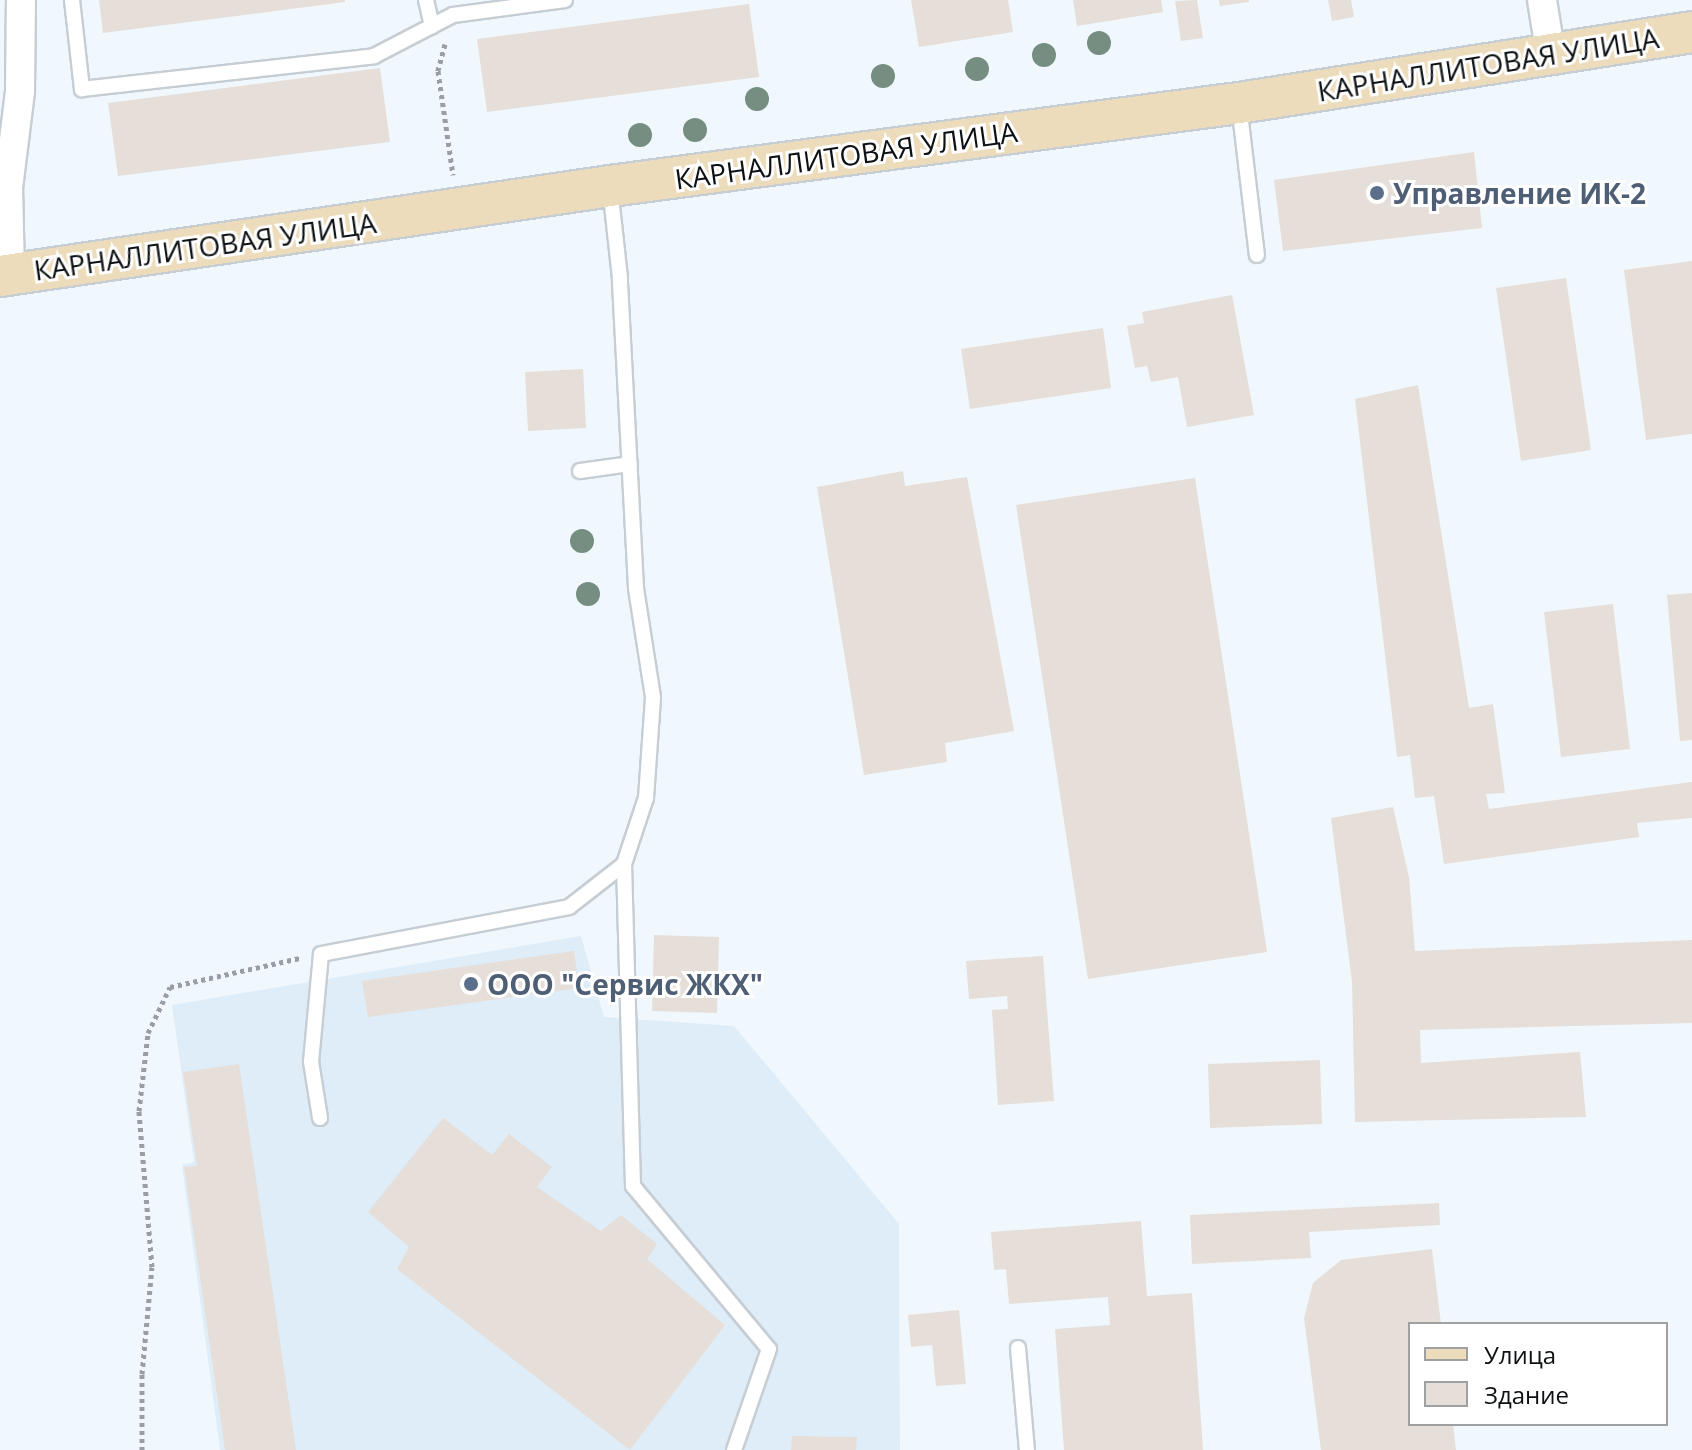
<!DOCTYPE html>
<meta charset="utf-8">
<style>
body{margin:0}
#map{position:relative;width:1692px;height:1450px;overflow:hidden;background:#f0f8fe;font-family:"Open Sans",sans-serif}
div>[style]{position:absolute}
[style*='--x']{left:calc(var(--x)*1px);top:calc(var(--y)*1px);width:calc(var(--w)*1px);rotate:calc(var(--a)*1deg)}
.built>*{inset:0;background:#dfedf9}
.building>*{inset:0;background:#e6ded8}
.path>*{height:5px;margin-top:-2.5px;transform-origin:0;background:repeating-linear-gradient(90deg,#989ea3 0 4px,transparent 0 8px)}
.roads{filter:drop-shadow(2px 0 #c6ced4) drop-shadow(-2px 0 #c6ced4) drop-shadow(0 2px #c6ced4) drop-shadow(0 -2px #c6ced4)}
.lane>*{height:14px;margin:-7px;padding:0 7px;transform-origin:7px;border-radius:7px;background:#fff}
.street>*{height:28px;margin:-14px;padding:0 14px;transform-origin:14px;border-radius:14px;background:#fff}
.secondary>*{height:40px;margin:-20px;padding:0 20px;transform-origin:20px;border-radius:20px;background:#ecdcbb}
.trees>*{width:24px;height:24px;margin:-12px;border-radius:50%;background:#758e81}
.dots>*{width:22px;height:22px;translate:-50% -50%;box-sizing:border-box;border:4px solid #fff;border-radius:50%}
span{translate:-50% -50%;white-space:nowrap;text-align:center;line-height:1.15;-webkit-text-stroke:6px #fff;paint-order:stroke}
.street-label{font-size:28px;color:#0e1113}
.service-label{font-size:28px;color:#4e5e75;font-weight:700}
.left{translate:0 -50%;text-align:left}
.legend{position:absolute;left:1408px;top:1322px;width:260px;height:104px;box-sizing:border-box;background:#fff;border:2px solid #9fa0a1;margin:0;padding:10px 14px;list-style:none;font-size:24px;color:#0e1113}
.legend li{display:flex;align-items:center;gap:16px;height:40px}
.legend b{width:40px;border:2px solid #9fa0a1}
</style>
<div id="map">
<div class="built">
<div style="clip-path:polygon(581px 936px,604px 1017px,734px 1026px,899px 1224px,900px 1450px,220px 1450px,182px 1165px,194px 1162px,172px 1005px)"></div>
</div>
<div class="building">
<div style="clip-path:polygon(99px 0,345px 0,345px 2px,103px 33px)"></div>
<div style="clip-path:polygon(911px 0,1008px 0,1013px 32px,919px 47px)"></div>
<div style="clip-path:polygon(1073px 0,1161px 0,1163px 12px,1077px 26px)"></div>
<div style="clip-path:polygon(1197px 0,1203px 38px,1181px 41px,1175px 1px)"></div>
<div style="clip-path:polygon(1219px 0,1249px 0,1249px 2px,1220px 6px)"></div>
<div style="clip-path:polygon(1328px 0,1351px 0,1354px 17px,1332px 21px)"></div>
<div style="clip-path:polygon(749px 4px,759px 77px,487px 112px,477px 39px)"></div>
<div style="clip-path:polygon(380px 68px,390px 142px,118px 176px,108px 103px)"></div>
<div style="clip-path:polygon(1474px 152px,1482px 228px,1283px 251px,1274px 180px)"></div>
<div style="clip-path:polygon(1692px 261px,1692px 434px,1646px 440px,1624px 270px)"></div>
<div style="clip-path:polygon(1566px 278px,1591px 450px,1521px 461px,1496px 288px)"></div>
<div style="clip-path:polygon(1232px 295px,1254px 415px,1187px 427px,1178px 377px,1151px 382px,1147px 366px,1135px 368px,1127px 326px,1144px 323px,1142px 312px)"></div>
<div style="clip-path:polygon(1103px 328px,1111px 388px,970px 409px,961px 349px)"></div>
<div style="clip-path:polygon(583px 369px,586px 428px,528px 431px,525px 372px)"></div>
<div style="clip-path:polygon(1418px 385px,1469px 708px,1493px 704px,1505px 793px,1486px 794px,1489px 809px,1692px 782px,1692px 818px,1637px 823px,1639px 837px,1444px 864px,1434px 796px,1415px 798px,1410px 755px,1397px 757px,1355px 399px)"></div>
<div style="clip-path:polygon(903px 471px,905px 486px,967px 477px,1014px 731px,945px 743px,947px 762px,864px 775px,817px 487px)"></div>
<div style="clip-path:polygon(1195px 478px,1267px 952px,1088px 979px,1016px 505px)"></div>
<div style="clip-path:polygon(1692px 593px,1692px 740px,1680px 741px,1667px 595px)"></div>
<div style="clip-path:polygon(1613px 604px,1630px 749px,1561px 757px,1544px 612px)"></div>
<div style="clip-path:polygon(1393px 807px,1409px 877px,1415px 951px,1692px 940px,1692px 1023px,1420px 1030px,1421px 1063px,1580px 1052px,1586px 1117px,1355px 1122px,1352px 982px,1331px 818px)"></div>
<div style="clip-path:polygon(654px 935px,719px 937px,717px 1013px,652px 1011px)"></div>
<div style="clip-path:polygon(574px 951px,579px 988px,368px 1017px,362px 981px)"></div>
<div style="clip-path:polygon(1043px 956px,1054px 1101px,998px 1105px,992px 1010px,1008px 1009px,1007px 996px,969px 999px,966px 961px)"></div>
<div style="clip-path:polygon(1320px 1060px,1322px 1124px,1210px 1128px,1208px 1064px)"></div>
<div style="clip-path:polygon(239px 1064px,296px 1450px,225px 1450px,184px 1167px,197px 1166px,183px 1072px)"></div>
<div style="clip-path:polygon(443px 1118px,492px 1155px,509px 1134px,552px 1167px,537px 1187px,601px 1231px,621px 1215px,657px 1244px,647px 1259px,725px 1325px,630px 1450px,397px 1269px,409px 1247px,368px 1212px)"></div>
<div style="clip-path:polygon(1439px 1203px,1440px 1225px,1309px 1232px,1311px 1258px,1192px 1264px,1190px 1215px)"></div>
<div style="clip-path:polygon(1141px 1221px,1147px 1296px,1192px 1293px,1203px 1450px,1064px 1450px,1055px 1329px,1110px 1325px,1108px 1297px,1009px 1304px,1006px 1269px,994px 1270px,991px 1232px)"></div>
<div style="clip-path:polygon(1432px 1249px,1441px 1324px,1410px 1324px,1410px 1424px,1453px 1424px,1456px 1450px,1321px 1450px,1304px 1318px,1313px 1283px,1341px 1260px)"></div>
<div style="clip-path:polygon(959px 1310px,966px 1384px,936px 1386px,932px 1345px,911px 1347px,908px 1315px)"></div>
<div style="clip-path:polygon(792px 1436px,857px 1437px,856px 1450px,791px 1450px)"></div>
</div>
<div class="path">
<div style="--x:445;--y:44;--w:28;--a:105"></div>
<div style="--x:438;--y:71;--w:105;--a:81.8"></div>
<div style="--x:142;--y:1450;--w:76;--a:-90"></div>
<div style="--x:142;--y:1374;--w:107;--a:-84.7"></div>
<div style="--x:152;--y:1267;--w:157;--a:-94.8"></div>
<div style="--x:139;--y:1111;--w:79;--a:-83.4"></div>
<div style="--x:148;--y:1033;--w:51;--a:-64.4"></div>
<div style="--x:170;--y:987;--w:133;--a:-12.6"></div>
</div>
<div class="roads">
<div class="lane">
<div style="--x:72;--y:0;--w:90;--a:83.6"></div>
<div style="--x:82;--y:89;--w:294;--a:-6.4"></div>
<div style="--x:374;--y:56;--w:89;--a:-27.4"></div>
<div style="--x:453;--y:15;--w:113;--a:-7.6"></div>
<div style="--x:426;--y:0;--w:27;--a:77"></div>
<div style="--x:1239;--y:105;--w:151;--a:83.2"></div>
<div style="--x:580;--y:471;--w:50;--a:-8"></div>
<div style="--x:624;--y:864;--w:322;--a:88.4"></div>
<div style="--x:633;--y:1186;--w:212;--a:50.2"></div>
<div style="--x:769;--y:1349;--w:107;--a:109.1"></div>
<div style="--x:320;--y:1118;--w:57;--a:-99.1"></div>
<div style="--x:311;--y:1062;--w:108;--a:-84.7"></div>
<div style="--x:321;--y:954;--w:252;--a:-10.7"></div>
<div style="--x:569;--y:907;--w:70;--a:-38"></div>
<div style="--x:624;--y:864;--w:70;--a:-71.6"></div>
<div style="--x:646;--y:798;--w:101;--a:-86"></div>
<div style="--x:653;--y:697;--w:110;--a:-98.9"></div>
<div style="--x:636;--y:588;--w:310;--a:-93"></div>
<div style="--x:620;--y:278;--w:92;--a:-96.3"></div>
<div style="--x:1018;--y:1348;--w:102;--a:85"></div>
</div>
<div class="street">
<div style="--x:1542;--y:0;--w:57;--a:80.9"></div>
<div style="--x:10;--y:274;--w:86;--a:-91.3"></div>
<div style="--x:8;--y:188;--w:98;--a:-82.9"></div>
<div style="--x:20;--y:91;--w:91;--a:-89.4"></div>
</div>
<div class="secondary">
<div style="--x:0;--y:276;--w:617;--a:-8.39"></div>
<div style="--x:610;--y:186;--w:634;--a:-7.52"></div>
<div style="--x:1239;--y:103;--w:459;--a:-8.9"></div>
</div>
</div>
<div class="trees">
<div style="left:1099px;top:43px"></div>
<div style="left:1044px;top:55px"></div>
<div style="left:977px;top:69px"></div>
<div style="left:883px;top:76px"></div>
<div style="left:757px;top:99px"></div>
<div style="left:695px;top:130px"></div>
<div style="left:640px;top:135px"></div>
<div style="left:582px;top:541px"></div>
<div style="left:588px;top:594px"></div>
</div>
<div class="dots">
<div style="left:1377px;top:193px;background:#5c6f8a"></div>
<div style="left:471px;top:984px;background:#5c6f8a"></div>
</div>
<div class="street-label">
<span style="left:1488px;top:64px;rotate:-9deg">КАРНАЛЛИТОВАЯ УЛИЦА</span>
<span style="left:846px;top:155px;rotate:-8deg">КАРНАЛЛИТОВАЯ УЛИЦА</span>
<span style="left:205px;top:246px;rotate:-8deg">КАРНАЛЛИТОВАЯ УЛИЦА</span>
</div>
<div class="service-label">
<span class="left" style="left:1393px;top:193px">Управление ИК-2</span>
<span class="left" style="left:487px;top:984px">ООО "Сервис ЖКХ"</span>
</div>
<ul class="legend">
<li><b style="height:10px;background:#ecdcbb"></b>Улица</li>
<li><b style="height:22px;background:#e6ded8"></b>Здание</li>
</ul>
</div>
